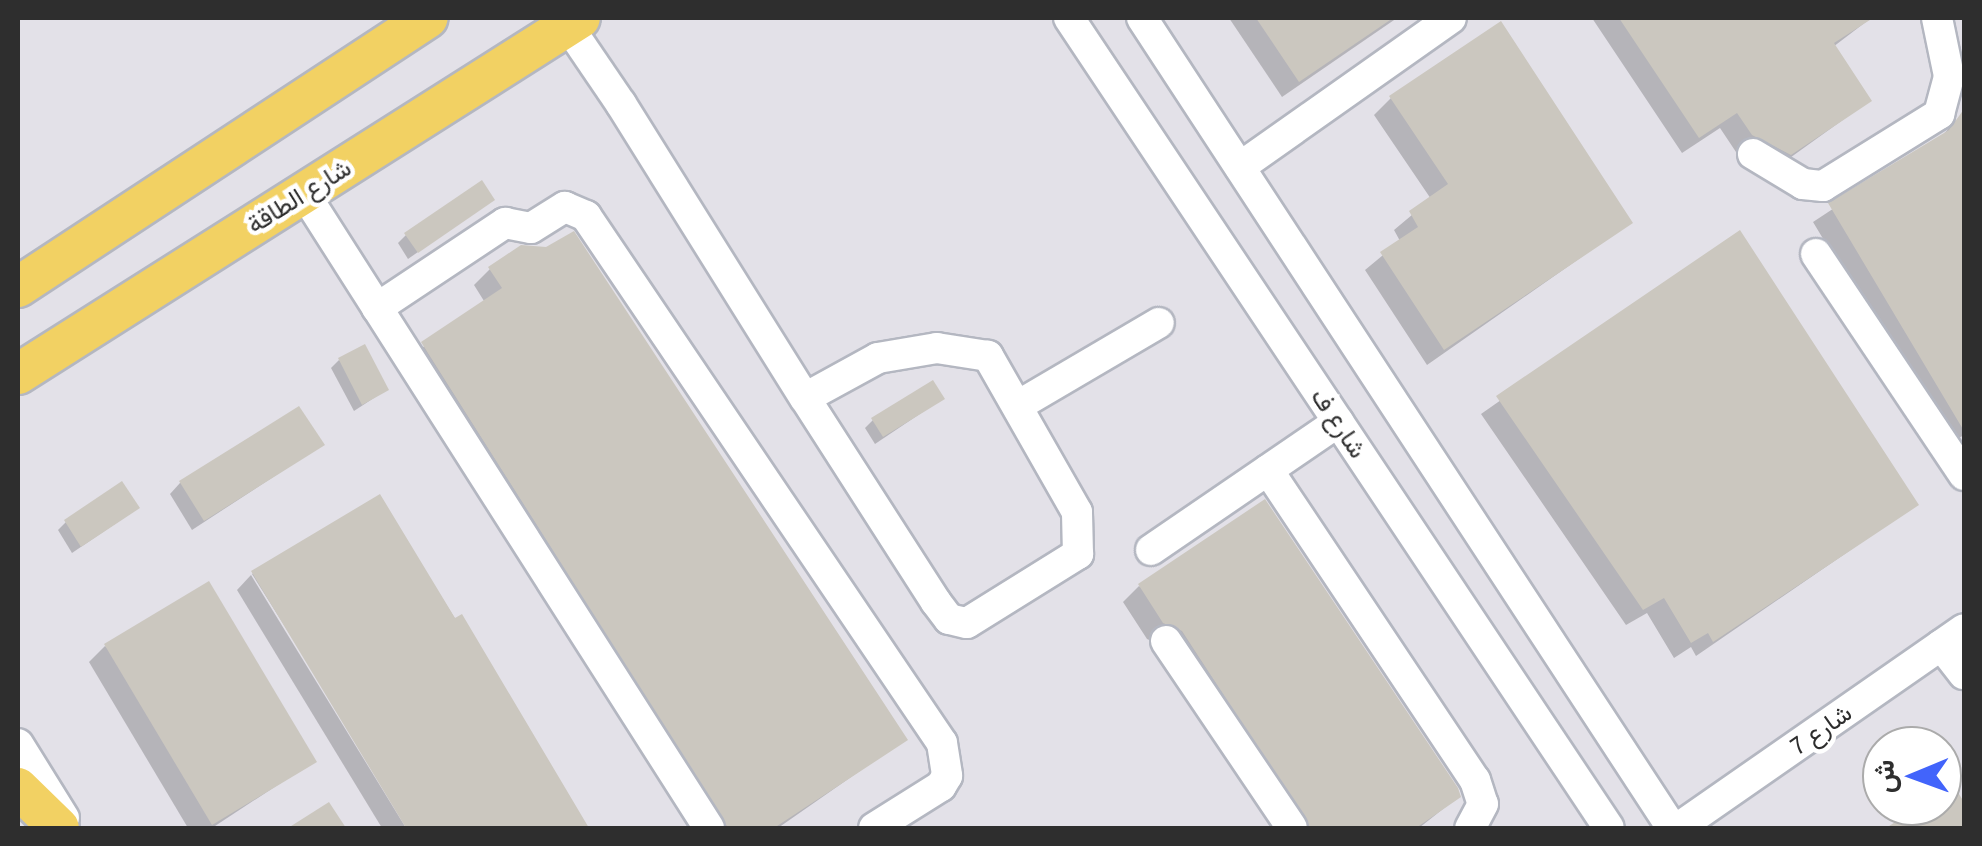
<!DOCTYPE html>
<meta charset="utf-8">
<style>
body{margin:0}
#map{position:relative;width:1982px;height:846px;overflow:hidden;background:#efe9e1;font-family:"Archivo Narrow",Vazirmatn,sans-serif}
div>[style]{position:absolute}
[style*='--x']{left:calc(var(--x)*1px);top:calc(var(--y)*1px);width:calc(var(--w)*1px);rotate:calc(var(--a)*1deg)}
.industrial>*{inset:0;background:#e3e1e8}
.shadow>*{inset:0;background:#0003}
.building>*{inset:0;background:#cbc7bf}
.roads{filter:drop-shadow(2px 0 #b4b7c1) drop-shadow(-2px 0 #b4b7c1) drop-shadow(0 2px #b4b7c1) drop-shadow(0 -2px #b4b7c1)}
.minor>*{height:30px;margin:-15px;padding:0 15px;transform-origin:15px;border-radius:15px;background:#fff}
.major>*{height:40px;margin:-20px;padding:0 20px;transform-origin:20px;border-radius:20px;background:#f2d163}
span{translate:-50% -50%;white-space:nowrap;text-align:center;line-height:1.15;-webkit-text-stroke:9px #fff;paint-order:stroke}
.street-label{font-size:25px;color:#2e2e2e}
.frame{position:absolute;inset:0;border:20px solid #2e2e2e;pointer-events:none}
.north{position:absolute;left:1862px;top:726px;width:100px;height:100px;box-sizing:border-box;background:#fff;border:2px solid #ababab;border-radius:50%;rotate:269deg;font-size:28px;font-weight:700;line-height:40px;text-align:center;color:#2e2e2e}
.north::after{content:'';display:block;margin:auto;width:35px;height:45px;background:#4264fb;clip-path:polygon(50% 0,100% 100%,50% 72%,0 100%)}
</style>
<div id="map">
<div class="industrial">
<div style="clip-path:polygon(evenodd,18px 18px,1964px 18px,1964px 828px,18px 828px,18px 18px,1882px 746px,1942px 746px,1942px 806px,1882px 806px,1882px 746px)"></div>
</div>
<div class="shadow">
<div style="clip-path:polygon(1229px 18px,1397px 18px,1282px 97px)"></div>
<div style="clip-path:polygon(1592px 18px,1871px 18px,1833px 47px,1869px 101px,1773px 170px,1736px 152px,1720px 128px,1682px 153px)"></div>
<div style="clip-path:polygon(1391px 98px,1630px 223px,1427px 365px,1365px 270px,1400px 241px,1394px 230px,1431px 199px,1374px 115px)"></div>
<div style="clip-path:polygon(1964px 112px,1964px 435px,1947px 445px,1813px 222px,1939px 139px)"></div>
<div style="clip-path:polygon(492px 200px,408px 259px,398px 243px,406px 235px)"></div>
<div style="clip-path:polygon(1739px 234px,1916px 505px,1696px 656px,1691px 647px,1674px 658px,1647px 613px,1626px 625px,1481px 414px)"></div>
<div style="clip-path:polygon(547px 250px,904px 740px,778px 828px,705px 828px,406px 360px,484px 301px,474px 285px,490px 269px)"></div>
<div style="clip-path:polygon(339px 360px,386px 390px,354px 411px,331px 368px)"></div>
<div style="clip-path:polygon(942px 399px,875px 444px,865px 428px,873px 420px)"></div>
<div style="clip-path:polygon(322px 445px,192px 530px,170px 494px,180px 483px)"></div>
<div style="clip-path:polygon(379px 497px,586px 828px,412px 828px,252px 574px)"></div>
<div style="clip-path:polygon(128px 515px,72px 553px,58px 530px,66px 522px)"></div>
<div style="clip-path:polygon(251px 575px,406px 828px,382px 828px,237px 590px)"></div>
<div style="clip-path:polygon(1139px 586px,1458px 797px,1419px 828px,1288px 828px,1165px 647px,1147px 639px,1123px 602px)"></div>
<div style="clip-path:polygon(105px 646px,314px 761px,212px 828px,188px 828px,89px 662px)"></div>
</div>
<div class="building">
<div style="clip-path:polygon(1256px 18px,1393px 18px,1299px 82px)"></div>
<div style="clip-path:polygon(1619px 18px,1873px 18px,1834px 43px,1872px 101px,1791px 155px,1752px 135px,1737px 113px,1699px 138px)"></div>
<div style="clip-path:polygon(1501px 21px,1633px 223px,1444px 350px,1380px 252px,1418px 227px,1409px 211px,1448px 184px,1389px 96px)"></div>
<div style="clip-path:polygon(1964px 109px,1964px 431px,1828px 203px,1949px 130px)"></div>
<div style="clip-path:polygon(482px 180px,495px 200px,418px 253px,404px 233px)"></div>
<div style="clip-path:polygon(1740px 230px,1919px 505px,1713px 642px,1708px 633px,1691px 643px,1664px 598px,1643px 610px,1496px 396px)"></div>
<div style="clip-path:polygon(574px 231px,908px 740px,774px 828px,728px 828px,421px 342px,502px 288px,488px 267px,521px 245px,546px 247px)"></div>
<div style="clip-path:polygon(365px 344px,389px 390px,362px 405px,338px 358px)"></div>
<div style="clip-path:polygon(933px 380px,945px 399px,883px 437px,871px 418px)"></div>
<div style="clip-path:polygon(299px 406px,325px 445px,204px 521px,179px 481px)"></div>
<div style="clip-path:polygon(122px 481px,140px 508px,81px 547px,64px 520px)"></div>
<div style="clip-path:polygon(380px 494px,455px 618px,462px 614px,589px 828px,406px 828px,251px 571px)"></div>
<div style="clip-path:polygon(1265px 499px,1458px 788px,1461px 797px,1416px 828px,1310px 828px,1182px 631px,1163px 623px,1138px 584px)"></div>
<div style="clip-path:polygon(209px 581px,317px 762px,212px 825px,104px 644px)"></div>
<div style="clip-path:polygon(1942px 767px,1964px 802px,1964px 828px,1886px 828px,1920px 806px,1942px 806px)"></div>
<div style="clip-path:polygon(329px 802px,346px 828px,288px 828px)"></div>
</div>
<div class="roads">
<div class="minor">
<div style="--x:1069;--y:18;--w:973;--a:56.31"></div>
<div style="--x:1142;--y:18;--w:968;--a:56.8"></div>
<div style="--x:568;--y:26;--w:94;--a:55.8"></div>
<div style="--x:621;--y:104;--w:347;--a:58"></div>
<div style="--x:805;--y:398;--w:242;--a:57.3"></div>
<div style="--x:936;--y:602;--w:21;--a:53"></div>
<div style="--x:949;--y:619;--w:18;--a:13"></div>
<div style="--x:967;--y:623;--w:131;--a:-31.9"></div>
<div style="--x:1078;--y:554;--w:42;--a:-91.4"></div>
<div style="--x:1077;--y:512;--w:180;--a:-119.7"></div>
<div style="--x:988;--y:356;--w:52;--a:-171.1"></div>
<div style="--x:937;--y:348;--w:60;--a:170.4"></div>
<div style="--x:878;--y:358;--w:83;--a:151.3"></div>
<div style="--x:1753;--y:154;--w:58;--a:31"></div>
<div style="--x:1803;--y:184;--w:20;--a:6"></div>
<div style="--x:1823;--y:186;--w:137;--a:-31.8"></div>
<div style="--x:1939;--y:114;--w:39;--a:-75"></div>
<div style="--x:1949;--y:76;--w:59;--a:-101.7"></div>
<div style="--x:1240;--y:167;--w:258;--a:-35.2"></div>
<div style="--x:304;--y:193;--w:753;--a:57.47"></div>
<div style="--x:1816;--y:254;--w:266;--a:56.2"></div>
<div style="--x:377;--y:308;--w:154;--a:-33.6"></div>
<div style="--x:505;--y:223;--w:26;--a:11"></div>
<div style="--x:531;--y:228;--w:40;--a:-32"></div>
<div style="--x:565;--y:207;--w:23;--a:23"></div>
<div style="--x:586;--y:216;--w:636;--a:55.96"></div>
<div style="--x:942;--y:743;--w:33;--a:81"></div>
<div style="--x:947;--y:776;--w:12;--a:121"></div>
<div style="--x:941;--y:786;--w:79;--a:147.9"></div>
<div style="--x:1019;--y:405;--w:162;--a:-30.4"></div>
<div style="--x:1268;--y:470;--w:373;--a:56.3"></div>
<div style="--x:1475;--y:780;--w:25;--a:72"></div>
<div style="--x:1483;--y:804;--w:27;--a:118"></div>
<div style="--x:1151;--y:550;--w:227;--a:-34.4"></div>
<div style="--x:1166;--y:641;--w:225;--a:56"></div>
<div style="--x:1941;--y:645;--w:37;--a:52"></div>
<div style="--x:18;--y:744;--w:87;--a:58.1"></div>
<div style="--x:1678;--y:828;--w:348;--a:-34.8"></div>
</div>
<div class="major">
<div style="--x:18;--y:287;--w:490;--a:-33.3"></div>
<div style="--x:18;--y:374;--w:665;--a:-32.35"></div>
<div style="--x:18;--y:788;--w:57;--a:44.3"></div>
</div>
</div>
<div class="street-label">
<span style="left:299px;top:196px;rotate:-32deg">شارع الطاقة</span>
<span style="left:1339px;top:423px;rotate:56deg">شارع ف</span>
<span style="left:1821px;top:729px;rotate:-35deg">شارع 7</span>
</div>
<div class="frame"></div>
<div class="north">ش</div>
</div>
